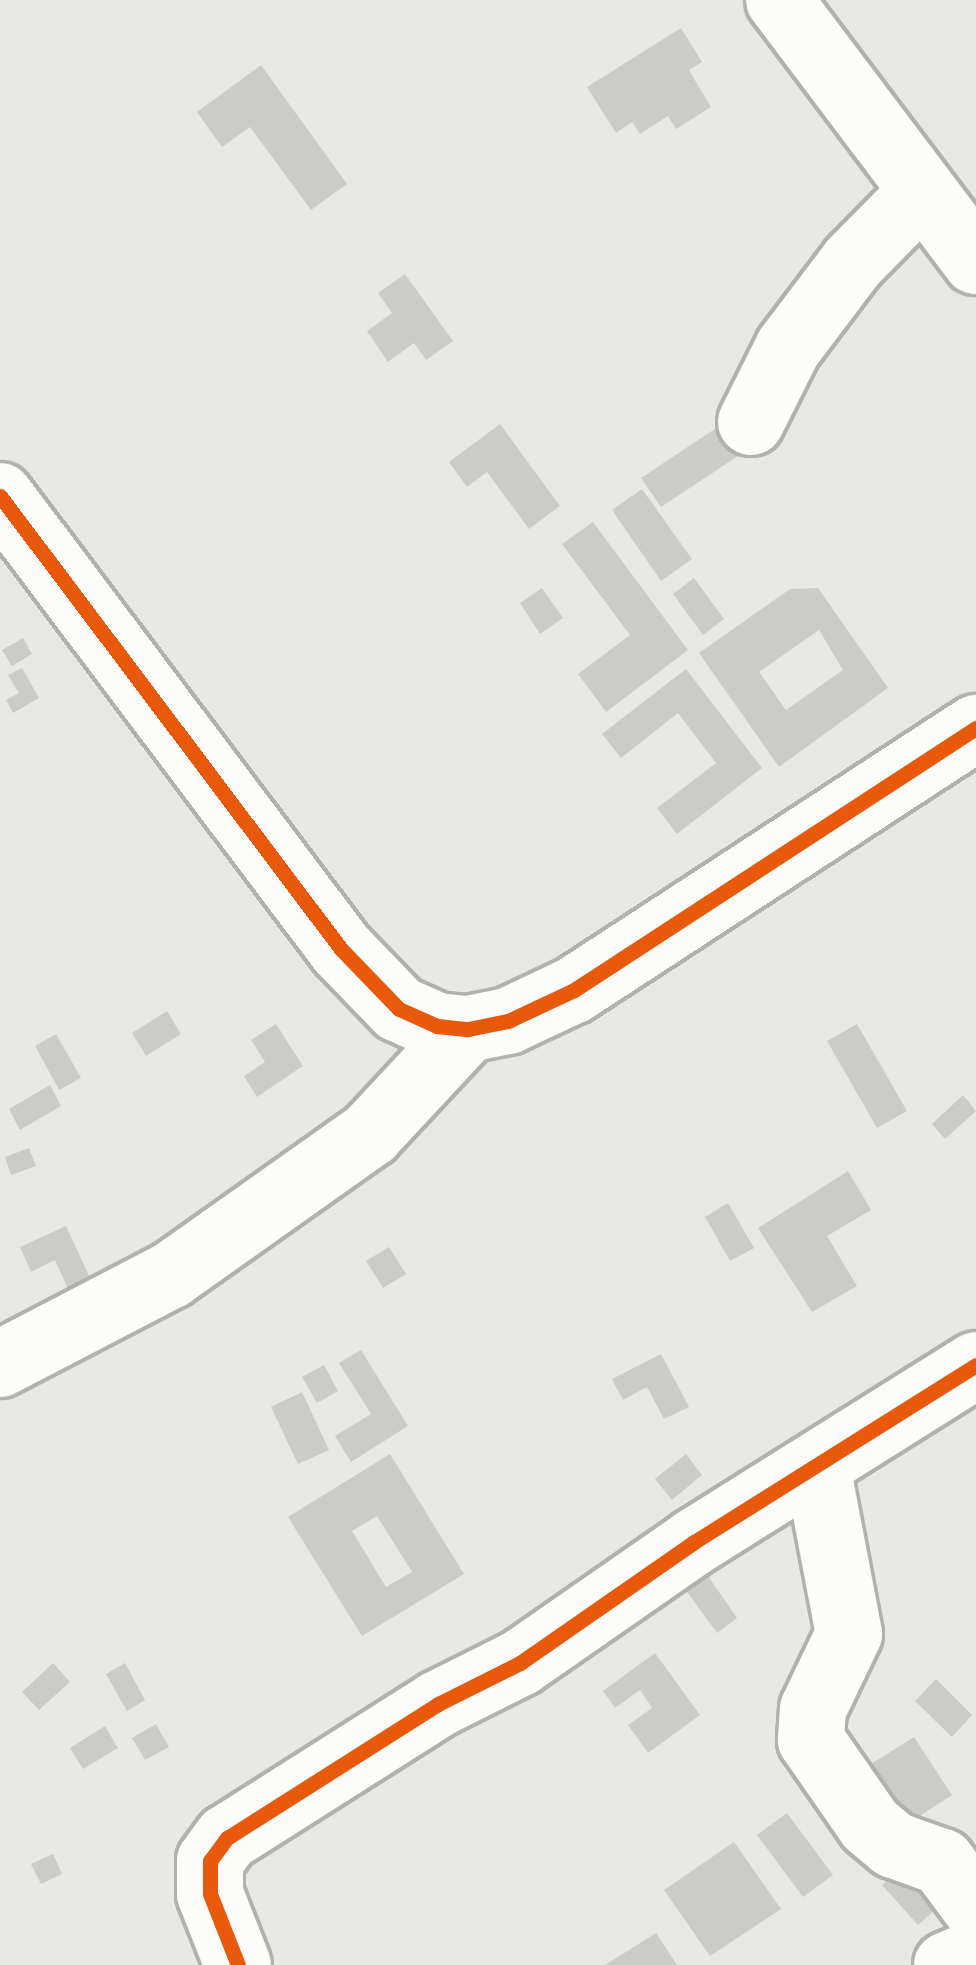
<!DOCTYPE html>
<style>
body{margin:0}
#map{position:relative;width:976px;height:1965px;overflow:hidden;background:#e9e9e4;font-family:"Open Sans",sans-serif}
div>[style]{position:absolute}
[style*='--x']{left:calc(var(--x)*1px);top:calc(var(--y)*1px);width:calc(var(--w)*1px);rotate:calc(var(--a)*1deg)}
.building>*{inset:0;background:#ccccc7}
.roads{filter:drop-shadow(3px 0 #b1b1ae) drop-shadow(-3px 0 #b1b1ae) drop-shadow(0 3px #b1b1ae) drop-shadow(0 -3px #b1b1ae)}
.minor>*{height:66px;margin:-33px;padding:0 33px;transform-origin:33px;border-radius:33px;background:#fcfcfb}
.cycleway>*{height:15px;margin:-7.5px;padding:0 7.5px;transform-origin:7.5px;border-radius:7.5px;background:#e8590c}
span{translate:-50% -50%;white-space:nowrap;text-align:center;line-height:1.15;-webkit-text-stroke:9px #ecebe1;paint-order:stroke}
</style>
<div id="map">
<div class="building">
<div style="clip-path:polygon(681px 28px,702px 62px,689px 70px,711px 107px,676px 129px,668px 116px,640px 134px,632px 122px,616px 133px,587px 87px)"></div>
<div style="clip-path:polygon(261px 65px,347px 184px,311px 210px,250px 127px,222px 147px,197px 112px)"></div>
<div style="clip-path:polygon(405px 274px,453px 341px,426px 360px,414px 343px,388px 362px,367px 331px,392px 313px,378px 293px)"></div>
<div style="clip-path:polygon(733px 417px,753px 446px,661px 507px,641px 478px)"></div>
<div style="clip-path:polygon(500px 424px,560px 506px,529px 529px,487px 472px,467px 487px,449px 462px)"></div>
<div style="clip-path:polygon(642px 489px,692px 559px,661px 581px,612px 510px)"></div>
<div style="clip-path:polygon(593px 522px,688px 650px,606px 712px,578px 674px,630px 635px,562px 544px)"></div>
<div style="clip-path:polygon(694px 578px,724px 619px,703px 635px,673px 594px)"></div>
<div style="clip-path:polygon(542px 588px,563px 618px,540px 634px,520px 603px)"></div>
<div style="clip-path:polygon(evenodd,818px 588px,888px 688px,779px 767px,699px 653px,790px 589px,818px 588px,819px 630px,843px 670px,786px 710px,759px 672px,819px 630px)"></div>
<div style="clip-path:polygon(23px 638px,32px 654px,12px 666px,2px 650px)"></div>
<div style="clip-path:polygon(22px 668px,39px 698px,13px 713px,6px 700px,19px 693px,8px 675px)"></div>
<div style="clip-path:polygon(686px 669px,762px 768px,677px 834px,657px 808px,716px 763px,678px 713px,621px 758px,602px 734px)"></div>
<div style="clip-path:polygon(167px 1011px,181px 1034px,146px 1056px,132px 1033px)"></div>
<div style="clip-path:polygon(276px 1024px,303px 1066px,257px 1097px,244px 1076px,265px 1062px,251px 1040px)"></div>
<div style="clip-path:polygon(857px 1024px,907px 1111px,877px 1128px,827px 1041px)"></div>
<div style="clip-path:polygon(56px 1034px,81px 1078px,59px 1090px,35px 1046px)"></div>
<div style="clip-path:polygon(50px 1085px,61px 1106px,20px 1130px,9px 1109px)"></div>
<div style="clip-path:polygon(963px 1095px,976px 1111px,945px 1139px,932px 1124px)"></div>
<div style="clip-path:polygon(29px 1148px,36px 1166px,11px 1175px,5px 1157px)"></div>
<div style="clip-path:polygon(848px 1171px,871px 1210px,827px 1236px,857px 1286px,812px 1312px,758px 1228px)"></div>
<div style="clip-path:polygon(728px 1203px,754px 1248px,730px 1261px,705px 1217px)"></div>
<div style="clip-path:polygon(66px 1226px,91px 1280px,69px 1291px,55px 1260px,31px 1272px,20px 1247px)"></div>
<div style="clip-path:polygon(389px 1247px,406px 1274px,383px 1288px,366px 1261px)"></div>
<div style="clip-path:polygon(361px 1350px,408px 1426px,351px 1462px,335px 1436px,371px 1414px,339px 1363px)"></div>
<div style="clip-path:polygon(661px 1354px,689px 1407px,664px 1419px,647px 1387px,623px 1400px,612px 1379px)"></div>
<div style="clip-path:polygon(324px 1365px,338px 1391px,317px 1403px,302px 1377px)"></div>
<div style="clip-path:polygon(302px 1392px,329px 1450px,298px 1464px,271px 1407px)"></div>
<div style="clip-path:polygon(evenodd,390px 1454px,464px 1574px,362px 1636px,288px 1517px,390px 1454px,377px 1516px,412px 1572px,386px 1587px,352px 1531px,377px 1516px)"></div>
<div style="clip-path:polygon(686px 1454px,702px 1475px,672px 1500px,655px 1479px)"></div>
<div style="clip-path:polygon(701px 1566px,737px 1618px,717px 1633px,680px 1582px)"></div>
<div style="clip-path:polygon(655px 1653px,700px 1715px,648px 1753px,628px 1725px,652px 1708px,640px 1690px,615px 1708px,603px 1691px)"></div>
<div style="clip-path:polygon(53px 1663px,70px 1682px,39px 1710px,22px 1692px)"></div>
<div style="clip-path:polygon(125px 1663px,145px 1700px,127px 1711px,106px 1674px)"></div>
<div style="clip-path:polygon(936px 1679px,972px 1715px,952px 1737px,915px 1701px)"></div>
<div style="clip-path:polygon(156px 1724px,169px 1747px,145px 1760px,132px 1738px)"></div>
<div style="clip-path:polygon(105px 1726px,118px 1748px,83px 1769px,70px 1748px)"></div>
<div style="clip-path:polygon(914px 1737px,952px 1795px,909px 1823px,871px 1764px)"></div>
<div style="clip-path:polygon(787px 1813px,833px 1875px,803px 1897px,757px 1835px)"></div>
<div style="clip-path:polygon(734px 1842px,781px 1909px,710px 1956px,664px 1890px)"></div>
<div style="clip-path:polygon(53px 1854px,62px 1874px,41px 1884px,31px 1864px)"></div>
<div style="clip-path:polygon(911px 1860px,946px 1900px,918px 1925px,882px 1885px)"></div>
<div style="clip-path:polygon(656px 1933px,677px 1965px,605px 1965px)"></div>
</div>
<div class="roads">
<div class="minor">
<div style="--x:779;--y:0;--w:327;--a:53"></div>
<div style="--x:751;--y:422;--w:83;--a:-63.4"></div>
<div style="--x:788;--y:348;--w:108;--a:-52.9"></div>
<div style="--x:853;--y:262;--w:98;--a:-45.4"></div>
<div style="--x:0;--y:496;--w:567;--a:53.03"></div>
<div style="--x:341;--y:949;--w:83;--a:46"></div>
<div style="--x:399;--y:1009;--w:42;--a:24.1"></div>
<div style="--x:437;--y:1026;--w:31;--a:6"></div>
<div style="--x:468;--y:1029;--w:41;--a:-11.3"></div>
<div style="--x:508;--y:1021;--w:73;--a:-25.2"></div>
<div style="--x:574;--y:990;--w:480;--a:-33.1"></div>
<div style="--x:0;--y:1364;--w:193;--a:-27.5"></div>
<div style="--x:171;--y:1275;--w:244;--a:-35.3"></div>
<div style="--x:370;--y:1134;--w:144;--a:-47"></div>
<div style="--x:817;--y:1466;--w:171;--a:79.2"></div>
<div style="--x:849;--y:1634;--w:83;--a:115.6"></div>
<div style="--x:813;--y:1709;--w:31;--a:94"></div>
<div style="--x:811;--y:1740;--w:103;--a:55.2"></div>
<div style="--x:870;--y:1825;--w:31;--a:40"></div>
<div style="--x:894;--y:1845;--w:51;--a:19.5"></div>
<div style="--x:942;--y:1862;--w:57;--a:53.5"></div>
<div style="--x:238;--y:1965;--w:76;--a:-111.5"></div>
<div style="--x:210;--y:1894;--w:33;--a:-90"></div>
<div style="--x:210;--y:1861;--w:29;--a:-54"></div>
<div style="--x:227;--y:1838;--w:250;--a:-32.4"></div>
<div style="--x:438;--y:1704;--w:92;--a:-26.6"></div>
<div style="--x:520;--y:1663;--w:212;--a:-34.8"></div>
<div style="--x:694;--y:1542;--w:333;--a:-32.1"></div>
<div style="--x:947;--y:1965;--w:31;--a:-22"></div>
</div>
</div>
<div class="cycleway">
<div style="--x:0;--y:496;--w:567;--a:53.03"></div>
<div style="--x:341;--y:949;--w:83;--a:46"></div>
<div style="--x:399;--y:1009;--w:42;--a:24.1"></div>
<div style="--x:437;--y:1026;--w:31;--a:6"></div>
<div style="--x:468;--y:1029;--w:41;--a:-11.3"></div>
<div style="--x:508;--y:1021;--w:73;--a:-25.2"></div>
<div style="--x:574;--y:990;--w:480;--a:-33.1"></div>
<div style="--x:238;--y:1965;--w:76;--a:-111.5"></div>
<div style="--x:210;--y:1894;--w:33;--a:-90"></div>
<div style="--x:210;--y:1861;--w:29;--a:-54"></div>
<div style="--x:227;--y:1838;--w:250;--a:-32.4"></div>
<div style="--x:438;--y:1704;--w:92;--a:-26.6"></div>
<div style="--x:520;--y:1663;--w:212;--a:-34.8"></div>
<div style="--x:694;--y:1542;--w:333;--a:-32.1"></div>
</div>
</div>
